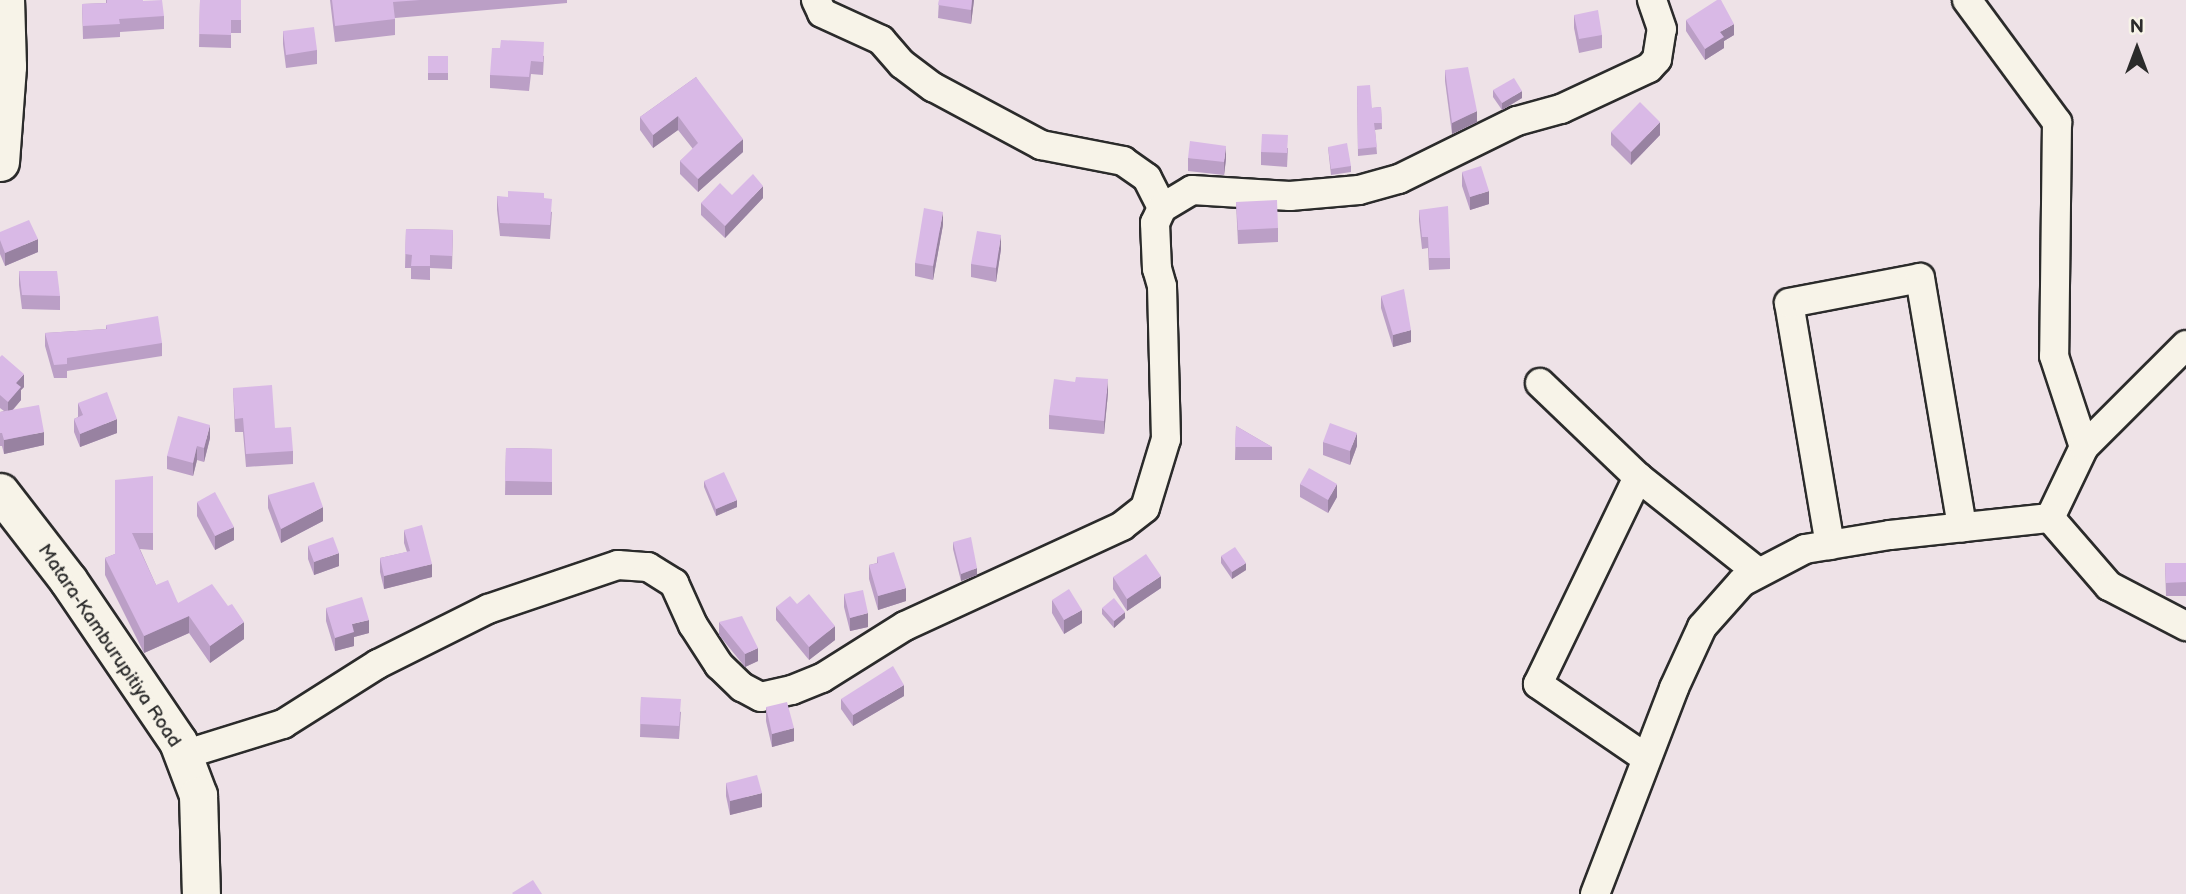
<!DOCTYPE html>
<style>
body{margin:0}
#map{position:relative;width:2186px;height:894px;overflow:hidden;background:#eee2e7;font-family:"Balsamiq Sans",sans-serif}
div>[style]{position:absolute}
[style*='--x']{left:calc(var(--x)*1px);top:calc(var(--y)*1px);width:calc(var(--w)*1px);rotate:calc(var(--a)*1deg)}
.roads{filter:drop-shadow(2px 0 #2b2b2b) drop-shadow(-2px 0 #2b2b2b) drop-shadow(0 2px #2b2b2b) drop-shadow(0 -2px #2b2b2b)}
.minor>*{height:28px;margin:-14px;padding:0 14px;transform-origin:14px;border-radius:14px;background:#f7f3e8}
.major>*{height:37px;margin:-18.5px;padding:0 18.5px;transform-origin:18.5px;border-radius:18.5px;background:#f7f3e8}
.wall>*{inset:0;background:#bb9fc6}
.shaded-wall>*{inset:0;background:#9882a1}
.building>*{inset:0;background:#d9b9e6}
span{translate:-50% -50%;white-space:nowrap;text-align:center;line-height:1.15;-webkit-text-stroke:7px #f7f3e8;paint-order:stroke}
.street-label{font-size:19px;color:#2b2b2b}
.north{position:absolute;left:2102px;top:14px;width:70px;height:70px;-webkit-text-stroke:5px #f7f3e8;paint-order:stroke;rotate:0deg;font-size:19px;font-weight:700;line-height:28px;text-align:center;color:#2b2b2b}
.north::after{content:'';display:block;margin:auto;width:24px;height:32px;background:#2b2b2b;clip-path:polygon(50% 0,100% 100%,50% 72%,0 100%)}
</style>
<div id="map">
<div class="roads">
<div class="minor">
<div style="--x:816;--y:0;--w:14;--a:65"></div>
<div style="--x:822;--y:13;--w:65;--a:24.6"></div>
<div style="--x:881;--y:40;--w:32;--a:49"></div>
<div style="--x:902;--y:64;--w:39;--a:37"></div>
<div style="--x:933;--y:87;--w:123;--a:28.2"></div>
<div style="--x:1041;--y:145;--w:84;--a:11"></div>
<div style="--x:1123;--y:161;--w:29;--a:35"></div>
<div style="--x:1147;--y:178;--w:34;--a:63"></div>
<div style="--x:1967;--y:0;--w:152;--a:53.6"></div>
<div style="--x:2057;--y:122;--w:234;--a:90.7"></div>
<div style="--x:2054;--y:356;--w:96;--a:71.8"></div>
<div style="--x:2084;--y:447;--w:79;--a:115.6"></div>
<div style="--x:1540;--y:383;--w:136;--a:43.8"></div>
<div style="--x:2084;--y:447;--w:144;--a:-45"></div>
<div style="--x:2050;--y:518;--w:90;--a:49.1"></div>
<div style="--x:2109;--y:586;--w:87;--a:27.5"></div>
<div style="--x:1830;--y:545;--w:245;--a:-99.6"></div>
<div style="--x:1789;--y:303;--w:133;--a:-10.8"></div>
<div style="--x:1920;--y:278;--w:253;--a:80.4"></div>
<div style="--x:183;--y:755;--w:105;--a:-17.2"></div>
<div style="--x:283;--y:724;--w:112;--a:-32.3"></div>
<div style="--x:378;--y:664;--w:123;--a:-26.6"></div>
<div style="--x:488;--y:609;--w:137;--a:-18.7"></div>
<div style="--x:618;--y:565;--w:30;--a:4"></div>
<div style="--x:648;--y:567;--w:31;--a:32"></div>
<div style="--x:674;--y:583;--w:46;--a:65.7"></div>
<div style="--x:693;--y:625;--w:48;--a:57"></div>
<div style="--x:719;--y:665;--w:32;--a:44"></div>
<div style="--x:742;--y:687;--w:21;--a:28"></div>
<div style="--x:761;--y:697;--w:32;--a:-13"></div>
<div style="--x:792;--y:690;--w:32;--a:-22"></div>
<div style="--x:822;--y:678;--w:98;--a:-32.1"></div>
<div style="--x:905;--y:626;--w:239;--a:-24.7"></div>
<div style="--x:1122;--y:526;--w:29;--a:-38"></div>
<div style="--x:1145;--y:508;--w:72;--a:-73.1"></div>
<div style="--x:1166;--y:439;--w:153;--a:-91.5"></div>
<div style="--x:1162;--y:286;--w:18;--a:-106"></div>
<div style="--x:1157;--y:269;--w:46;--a:-92.5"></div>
<div style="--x:1155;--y:223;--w:17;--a:-65"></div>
<div style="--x:1162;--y:208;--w:35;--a:-31"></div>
<div style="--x:1192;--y:190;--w:98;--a:3.5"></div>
<div style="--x:1290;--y:196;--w:69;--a:-5"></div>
<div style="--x:1359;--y:190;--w:41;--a:-15.4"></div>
<div style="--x:1399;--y:179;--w:131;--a:-26.2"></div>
<div style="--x:1517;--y:121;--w:46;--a:-15.3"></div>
<div style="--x:1561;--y:109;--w:97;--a:-25"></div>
<div style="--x:1649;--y:68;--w:12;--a:-48"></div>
<div style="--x:1657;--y:59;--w:30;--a:-81"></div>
<div style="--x:1662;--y:29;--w:31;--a:-109"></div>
<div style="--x:1646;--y:758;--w:131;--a:-145.6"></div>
<div style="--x:1538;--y:684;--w:230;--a:-64.2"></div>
<div style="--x:1638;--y:477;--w:154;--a:38.4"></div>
<div style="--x:1595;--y:894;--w:221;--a:-69"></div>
<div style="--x:1674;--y:688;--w:67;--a:-65.3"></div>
<div style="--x:1702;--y:627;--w:60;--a:-48.4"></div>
<div style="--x:1742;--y:582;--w:71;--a:-27.6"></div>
<div style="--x:1805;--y:549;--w:86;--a:-9.4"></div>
<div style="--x:1890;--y:535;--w:161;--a:-6.1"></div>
</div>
<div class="major">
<div style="--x:0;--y:162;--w:96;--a:-85.8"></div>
<div style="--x:7;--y:66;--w:66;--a:-91.7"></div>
<div style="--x:0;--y:492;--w:111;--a:52.3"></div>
<div style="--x:68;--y:580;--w:196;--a:55.8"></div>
<div style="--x:178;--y:742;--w:57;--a:69.3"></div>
<div style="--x:198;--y:795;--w:99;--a:88.3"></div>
</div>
</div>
<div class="wall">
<div style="clip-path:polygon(106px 0,143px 0,143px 1px,164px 16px,164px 29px,120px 32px,120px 37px,83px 39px,82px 4px,106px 3px)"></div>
<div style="clip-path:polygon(200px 0,241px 0,241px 33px,231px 33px,231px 48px,199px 47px)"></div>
<div style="clip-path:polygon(330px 0,567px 0,567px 3px,395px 18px,395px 35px,335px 42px)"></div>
<div style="clip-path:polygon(939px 0,974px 0,971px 24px,938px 18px)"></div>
<div style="clip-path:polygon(1574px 15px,1602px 35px,1602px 48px,1579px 53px,1574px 28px)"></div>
<div style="clip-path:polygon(1686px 20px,1734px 35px,1724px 41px,1724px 48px,1705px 60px,1686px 31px)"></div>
<div style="clip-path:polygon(283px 31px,317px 50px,317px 64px,286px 68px,283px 44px)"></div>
<div style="clip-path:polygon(500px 48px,544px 56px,543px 75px,531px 74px,529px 91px,490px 88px,490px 75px)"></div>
<div style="clip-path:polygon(428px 56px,448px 56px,448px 80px,428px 80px)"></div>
<div style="clip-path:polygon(1445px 70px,1477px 122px,1452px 134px,1445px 81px)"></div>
<div style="clip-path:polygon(696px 77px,743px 152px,698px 192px,680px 174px,680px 161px,693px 149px,678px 130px,653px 148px,640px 130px,640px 117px)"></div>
<div style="clip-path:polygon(1357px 86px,1372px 108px,1381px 107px,1382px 129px,1375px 130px,1377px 154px,1358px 156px)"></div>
<div style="clip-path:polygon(1493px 90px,1522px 98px,1502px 110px,1493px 97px)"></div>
<div style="clip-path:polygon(1611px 132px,1660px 135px,1631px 165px,1611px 145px)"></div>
<div style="clip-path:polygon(1328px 147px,1351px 166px,1351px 172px,1331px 175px)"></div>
<div style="clip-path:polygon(1288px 148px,1287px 167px,1261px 165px,1261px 152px)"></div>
<div style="clip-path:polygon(1188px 158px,1226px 159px,1224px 175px,1188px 171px)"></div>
<div style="clip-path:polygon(1462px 172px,1489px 204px,1470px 210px,1462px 186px)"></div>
<div style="clip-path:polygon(732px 195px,763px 198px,725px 238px,701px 215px,701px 203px)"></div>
<div style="clip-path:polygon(497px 196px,552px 212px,550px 239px,500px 236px,497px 210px)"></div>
<div style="clip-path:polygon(1236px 202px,1278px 228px,1278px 242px,1238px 244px)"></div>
<div style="clip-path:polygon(1419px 210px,1450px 258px,1450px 269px,1429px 270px,1428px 248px,1422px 249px,1419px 221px)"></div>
<div style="clip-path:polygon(943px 225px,933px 280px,915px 276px,915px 263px)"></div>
<div style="clip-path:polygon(406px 229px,453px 230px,452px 269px,430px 268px,430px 280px,411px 279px,411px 268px,405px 268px)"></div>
<div style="clip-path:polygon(0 232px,38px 252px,5px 266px,0 254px)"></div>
<div style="clip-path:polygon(1001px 249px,996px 282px,971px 277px,971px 264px)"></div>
<div style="clip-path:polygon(19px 271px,60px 296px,60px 310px,22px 309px,19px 285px)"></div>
<div style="clip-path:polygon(1381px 296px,1411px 342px,1393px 347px,1381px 308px)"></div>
<div style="clip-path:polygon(106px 325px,162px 343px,162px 356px,67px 371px,67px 378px,54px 378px,45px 346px,45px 333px,106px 329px)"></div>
<div style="clip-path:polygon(0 357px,24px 387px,21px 390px,21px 400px,13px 410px,44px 445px,4px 454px,2px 446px,0 446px,0 412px,4px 411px,0 408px)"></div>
<div style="clip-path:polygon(233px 388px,293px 451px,293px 464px,246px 467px,243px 432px,235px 432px)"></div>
<div style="clip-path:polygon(1108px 393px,1104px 434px,1049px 429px,1049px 415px)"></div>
<div style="clip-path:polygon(78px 403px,117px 433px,80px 447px,74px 432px,74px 419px,78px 417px)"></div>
<div style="clip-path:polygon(1236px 426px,1272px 447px,1272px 460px,1235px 460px)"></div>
<div style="clip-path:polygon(210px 438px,204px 462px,197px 460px,193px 476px,167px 469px,167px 456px)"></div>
<div style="clip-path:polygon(1323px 442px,1357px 446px,1350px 465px,1323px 455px)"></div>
<div style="clip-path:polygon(506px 448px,552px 449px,552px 495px,505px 495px)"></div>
<div style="clip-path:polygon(153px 476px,153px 550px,140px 549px,156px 585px,178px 603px,244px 639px,210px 663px,189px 633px,144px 653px,105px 575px,105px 558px,115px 554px)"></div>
<div style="clip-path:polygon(704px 481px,737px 507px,716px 516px,704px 487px)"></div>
<div style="clip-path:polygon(1300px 484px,1337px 497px,1328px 513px,1300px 497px)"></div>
<div style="clip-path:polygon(268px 495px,323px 521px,281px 543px,268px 508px)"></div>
<div style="clip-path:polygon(197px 502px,234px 540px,215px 550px,197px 516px)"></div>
<div style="clip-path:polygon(404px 530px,432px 577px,384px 589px,380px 572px,380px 558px,407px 552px,404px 543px)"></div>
<div style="clip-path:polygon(953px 542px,977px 575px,961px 581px,953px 549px)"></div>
<div style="clip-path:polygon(308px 546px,339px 566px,314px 575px,308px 559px)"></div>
<div style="clip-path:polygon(1221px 556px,1246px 570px,1232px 579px,1221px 563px)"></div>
<div style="clip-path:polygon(877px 557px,906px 601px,878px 610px,869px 579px,869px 565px,877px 563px)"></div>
<div style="clip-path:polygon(2165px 563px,2186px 563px,2186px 596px,2166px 596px)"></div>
<div style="clip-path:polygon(1113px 577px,1161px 588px,1127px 611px,1113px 589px)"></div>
<div style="clip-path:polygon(844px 594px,868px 627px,850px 631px,844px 607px)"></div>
<div style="clip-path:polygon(1052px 600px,1082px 623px,1064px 634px,1052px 613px)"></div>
<div style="clip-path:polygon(797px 604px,835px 640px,809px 660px,776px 620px,776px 607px)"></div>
<div style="clip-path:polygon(326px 608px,369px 633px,354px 637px,354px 646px,335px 651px,326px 621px)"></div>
<div style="clip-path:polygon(1102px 608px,1125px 618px,1114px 628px,1102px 614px)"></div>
<div style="clip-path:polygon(719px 622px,758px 661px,745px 667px,719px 635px)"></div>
<div style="clip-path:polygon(904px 696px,853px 726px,841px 709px,841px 699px)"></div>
<div style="clip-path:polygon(641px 697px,681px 712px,679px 739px,640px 737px)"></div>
<div style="clip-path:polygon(766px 707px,794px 741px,772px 747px,766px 721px)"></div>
<div style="clip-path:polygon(726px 783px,762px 807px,730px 815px,726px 796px)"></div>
</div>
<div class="shaded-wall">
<div style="clip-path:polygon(972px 0,974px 0,971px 24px,971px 10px)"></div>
<div style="clip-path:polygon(1734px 24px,1734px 35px,1724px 41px,1724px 48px,1705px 60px,1705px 49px,1720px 32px)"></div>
<div style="clip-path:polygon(1522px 91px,1522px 98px,1502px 110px,1502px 103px)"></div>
<div style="clip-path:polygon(1477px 111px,1477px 122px,1452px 134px,1452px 123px)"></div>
<div style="clip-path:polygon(678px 116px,678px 130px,653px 148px,653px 135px)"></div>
<div style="clip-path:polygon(1660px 122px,1660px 135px,1631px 165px,1631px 152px)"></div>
<div style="clip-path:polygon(743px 139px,743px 152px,698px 192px,698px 179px)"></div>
<div style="clip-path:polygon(1226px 146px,1226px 159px,1224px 175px,1224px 162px)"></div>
<div style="clip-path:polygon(763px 186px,763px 198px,725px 238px,725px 226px)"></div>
<div style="clip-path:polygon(1489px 191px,1489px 204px,1470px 210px,1470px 197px)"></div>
<div style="clip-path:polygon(943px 212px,943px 225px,933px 280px,933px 266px)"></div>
<div style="clip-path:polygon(1001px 235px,1001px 249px,996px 282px,996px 268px)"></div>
<div style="clip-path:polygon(38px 239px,38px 252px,5px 266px,5px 253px)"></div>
<div style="clip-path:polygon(1411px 330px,1411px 342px,1393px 347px,1393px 335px)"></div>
<div style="clip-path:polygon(24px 374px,24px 387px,21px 390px,21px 400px,8px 415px,8px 402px,16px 383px)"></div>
<div style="clip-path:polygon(1108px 379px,1108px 393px,1104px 434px,1104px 421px)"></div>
<div style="clip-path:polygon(117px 419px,117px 433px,80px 447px,80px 434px)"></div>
<div style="clip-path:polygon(210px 425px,210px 438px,204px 462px,204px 448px)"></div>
<div style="clip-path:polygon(44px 432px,44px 445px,4px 454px,4px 440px)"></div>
<div style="clip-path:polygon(1357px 433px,1357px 446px,1350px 465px,1350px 451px)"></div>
<div style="clip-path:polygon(197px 446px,197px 460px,193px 476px,193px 463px)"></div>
<div style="clip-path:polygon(1337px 484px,1337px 497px,1328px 513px,1328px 500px)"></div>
<div style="clip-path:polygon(737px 500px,737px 507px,716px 516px,716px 509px)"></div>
<div style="clip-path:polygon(323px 507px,323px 521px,281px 543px,281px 529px)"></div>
<div style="clip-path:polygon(234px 527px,234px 540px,215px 550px,215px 536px)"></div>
<div style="clip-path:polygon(339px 553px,339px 566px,314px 575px,314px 562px)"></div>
<div style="clip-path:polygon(1246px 563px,1246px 570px,1232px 579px,1232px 572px)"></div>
<div style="clip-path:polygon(432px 564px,432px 577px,384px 589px,384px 576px)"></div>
<div style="clip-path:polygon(977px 568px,977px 575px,961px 581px,961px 574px)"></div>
<div style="clip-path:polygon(1161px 576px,1161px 588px,1127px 611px,1127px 599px)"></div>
<div style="clip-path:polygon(906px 588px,906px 601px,878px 610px,878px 596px)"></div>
<div style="clip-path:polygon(1082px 610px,1082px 623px,1064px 634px,1064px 620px)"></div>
<div style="clip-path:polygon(1125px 612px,1125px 618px,1114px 628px,1114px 621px)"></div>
<div style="clip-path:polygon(868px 613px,868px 627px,850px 631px,850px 618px)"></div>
<div style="clip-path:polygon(189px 616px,189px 633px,144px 653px,144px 636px)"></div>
<div style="clip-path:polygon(369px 620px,369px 633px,354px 637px,354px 646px,335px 651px,335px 638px,352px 624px)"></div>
<div style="clip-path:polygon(244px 622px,244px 639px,210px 663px,210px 646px)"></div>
<div style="clip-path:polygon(835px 626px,835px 640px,809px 660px,809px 647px)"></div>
<div style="clip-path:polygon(758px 648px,758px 661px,745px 667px,745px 654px)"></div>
<div style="clip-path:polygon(904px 685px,904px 696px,853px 726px,853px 715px)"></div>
<div style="clip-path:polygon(794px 728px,794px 741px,772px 747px,772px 734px)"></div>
<div style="clip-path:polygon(762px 793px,762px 807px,730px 815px,730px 801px)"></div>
</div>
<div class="building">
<div style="clip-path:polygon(107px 0,143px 0,143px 1px,162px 0,164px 16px,119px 19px,120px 24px,83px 26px,82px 4px,107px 3px)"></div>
<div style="clip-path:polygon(200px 0,241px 0,241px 20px,231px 20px,231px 35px,199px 34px)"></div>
<div style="clip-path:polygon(332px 0,420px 0,393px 2px,395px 19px,335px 26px)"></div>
<div style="clip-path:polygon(939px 0,972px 0,971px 10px,938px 5px)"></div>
<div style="clip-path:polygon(1717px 0,1721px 0,1734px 24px,1720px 32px,1724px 37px,1705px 49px,1686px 20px)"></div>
<div style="clip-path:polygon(1598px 10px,1602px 35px,1579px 39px,1574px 15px)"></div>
<div style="clip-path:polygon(314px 27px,317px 50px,286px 55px,283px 31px)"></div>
<div style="clip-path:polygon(501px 40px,544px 42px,543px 62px,531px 61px,529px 77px,490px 75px,492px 48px,500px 48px)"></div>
<div style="clip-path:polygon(428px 56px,448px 56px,448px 73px,428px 73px)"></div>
<div style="clip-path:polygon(1468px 67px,1477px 111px,1452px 123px,1445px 70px)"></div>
<div style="clip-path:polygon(696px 77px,743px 139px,698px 179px,680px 161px,698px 143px,678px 116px,653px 135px,640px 117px)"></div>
<div style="clip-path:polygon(1514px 78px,1522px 91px,1502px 103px,1493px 90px)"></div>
<div style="clip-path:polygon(1370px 85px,1372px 108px,1381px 107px,1382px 123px,1374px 123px,1377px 147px,1358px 149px,1357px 86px)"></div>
<div style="clip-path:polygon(1640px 102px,1660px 122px,1631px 152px,1611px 132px)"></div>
<div style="clip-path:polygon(1262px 134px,1288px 135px,1287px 153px,1261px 152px)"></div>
<div style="clip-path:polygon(1190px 141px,1226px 146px,1224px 162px,1188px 158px)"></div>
<div style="clip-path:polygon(1347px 143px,1351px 166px,1331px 169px,1328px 147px)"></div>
<div style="clip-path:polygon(1481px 166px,1489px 191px,1470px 197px,1462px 172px)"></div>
<div style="clip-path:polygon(753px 174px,763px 186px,725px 226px,701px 203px,720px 183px,732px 195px)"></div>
<div style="clip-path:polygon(508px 191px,544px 193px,544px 198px,552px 199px,550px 225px,500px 223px,497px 196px,508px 197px)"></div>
<div style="clip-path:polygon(1277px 200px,1278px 228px,1238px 230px,1236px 202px)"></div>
<div style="clip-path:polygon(1448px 206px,1450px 258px,1429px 258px,1428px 237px,1422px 237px,1419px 210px)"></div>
<div style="clip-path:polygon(924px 208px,943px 212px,933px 266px,915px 263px)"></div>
<div style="clip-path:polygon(29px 220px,38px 239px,5px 253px,0 240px,0 232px)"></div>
<div style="clip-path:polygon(406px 229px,453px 230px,452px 256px,430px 255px,430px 266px,411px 266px,412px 255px,405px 254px)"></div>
<div style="clip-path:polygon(977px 231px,1001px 235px,996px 268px,971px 264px)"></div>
<div style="clip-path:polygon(19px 271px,57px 271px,60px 296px,22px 295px)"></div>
<div style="clip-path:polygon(1404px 289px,1411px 330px,1393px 335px,1381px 296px)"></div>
<div style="clip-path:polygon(158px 316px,162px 343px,67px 358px,67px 364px,54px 365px,45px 333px,107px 329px,106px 325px)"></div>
<div style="clip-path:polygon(2px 355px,24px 374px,16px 383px,21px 387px,8px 402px,0 395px,0 357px)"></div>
<div style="clip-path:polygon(1076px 377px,1108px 379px,1104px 421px,1049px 415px,1054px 379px,1075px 382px)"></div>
<div style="clip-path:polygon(272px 385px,275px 428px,291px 427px,293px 451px,246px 454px,243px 418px,235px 419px,233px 388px)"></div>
<div style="clip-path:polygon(107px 392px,117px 419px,80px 434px,74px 419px,83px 415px,78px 403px)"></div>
<div style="clip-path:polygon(39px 405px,44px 432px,4px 440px,2px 433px,0 433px,0 412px)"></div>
<div style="clip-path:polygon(178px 416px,210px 425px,204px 448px,197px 446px,193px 463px,167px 456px)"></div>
<div style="clip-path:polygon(1330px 423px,1357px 433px,1350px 451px,1323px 442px)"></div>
<div style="clip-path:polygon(1236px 426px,1272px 447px,1235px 447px)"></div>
<div style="clip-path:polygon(506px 448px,552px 449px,552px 482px,505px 481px)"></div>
<div style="clip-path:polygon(1309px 468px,1337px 484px,1328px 500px,1300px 484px)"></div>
<div style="clip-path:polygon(724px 472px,737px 500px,716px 509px,704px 481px)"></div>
<div style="clip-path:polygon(153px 476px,153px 533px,132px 533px,156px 585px,168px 580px,178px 603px,212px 584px,228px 606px,232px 604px,244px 622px,210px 646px,189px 616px,144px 636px,105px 558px,115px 554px,115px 480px)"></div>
<div style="clip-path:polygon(314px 482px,323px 507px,281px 529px,268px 495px)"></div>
<div style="clip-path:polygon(215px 492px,234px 527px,215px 536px,197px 502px)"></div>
<div style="clip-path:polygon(422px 525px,432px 564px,384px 576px,380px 558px,410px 551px,404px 530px)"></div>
<div style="clip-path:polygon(333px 537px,339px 553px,314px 562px,308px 546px)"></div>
<div style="clip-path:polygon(971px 537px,977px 568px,961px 574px,953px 542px)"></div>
<div style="clip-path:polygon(1235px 547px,1246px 563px,1232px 572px,1221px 556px)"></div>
<div style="clip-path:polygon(894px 552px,906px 588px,878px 596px,869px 565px,878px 563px,877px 557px)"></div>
<div style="clip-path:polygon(1146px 554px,1161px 576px,1127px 599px,1113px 577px)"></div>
<div style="clip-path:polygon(2165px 563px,2186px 563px,2186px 582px,2166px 583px)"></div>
<div style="clip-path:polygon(1069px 589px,1082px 610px,1064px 620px,1052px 600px)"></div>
<div style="clip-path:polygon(863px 590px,868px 613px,850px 618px,844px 594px)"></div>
<div style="clip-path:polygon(809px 594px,835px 626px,809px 647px,776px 607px,790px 596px,797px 604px)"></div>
<div style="clip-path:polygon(362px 597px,369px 620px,352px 624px,354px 632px,335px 638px,326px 608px)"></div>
<div style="clip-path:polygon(1114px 598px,1125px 612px,1114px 621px,1102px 608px)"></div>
<div style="clip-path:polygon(742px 616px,758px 648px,745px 654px,719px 622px)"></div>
<div style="clip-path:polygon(893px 666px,904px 685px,853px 715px,841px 699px)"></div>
<div style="clip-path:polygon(641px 697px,681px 699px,679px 726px,640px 724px)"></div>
<div style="clip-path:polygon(787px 702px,794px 728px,772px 734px,766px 707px)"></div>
<div style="clip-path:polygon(757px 775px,762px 793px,730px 801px,726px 783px)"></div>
<div style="clip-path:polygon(533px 880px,542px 894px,513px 894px,512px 893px)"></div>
</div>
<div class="street-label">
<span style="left:109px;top:646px;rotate:56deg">Matara-Kamburupitiya Road</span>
</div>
<div class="north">N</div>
</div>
